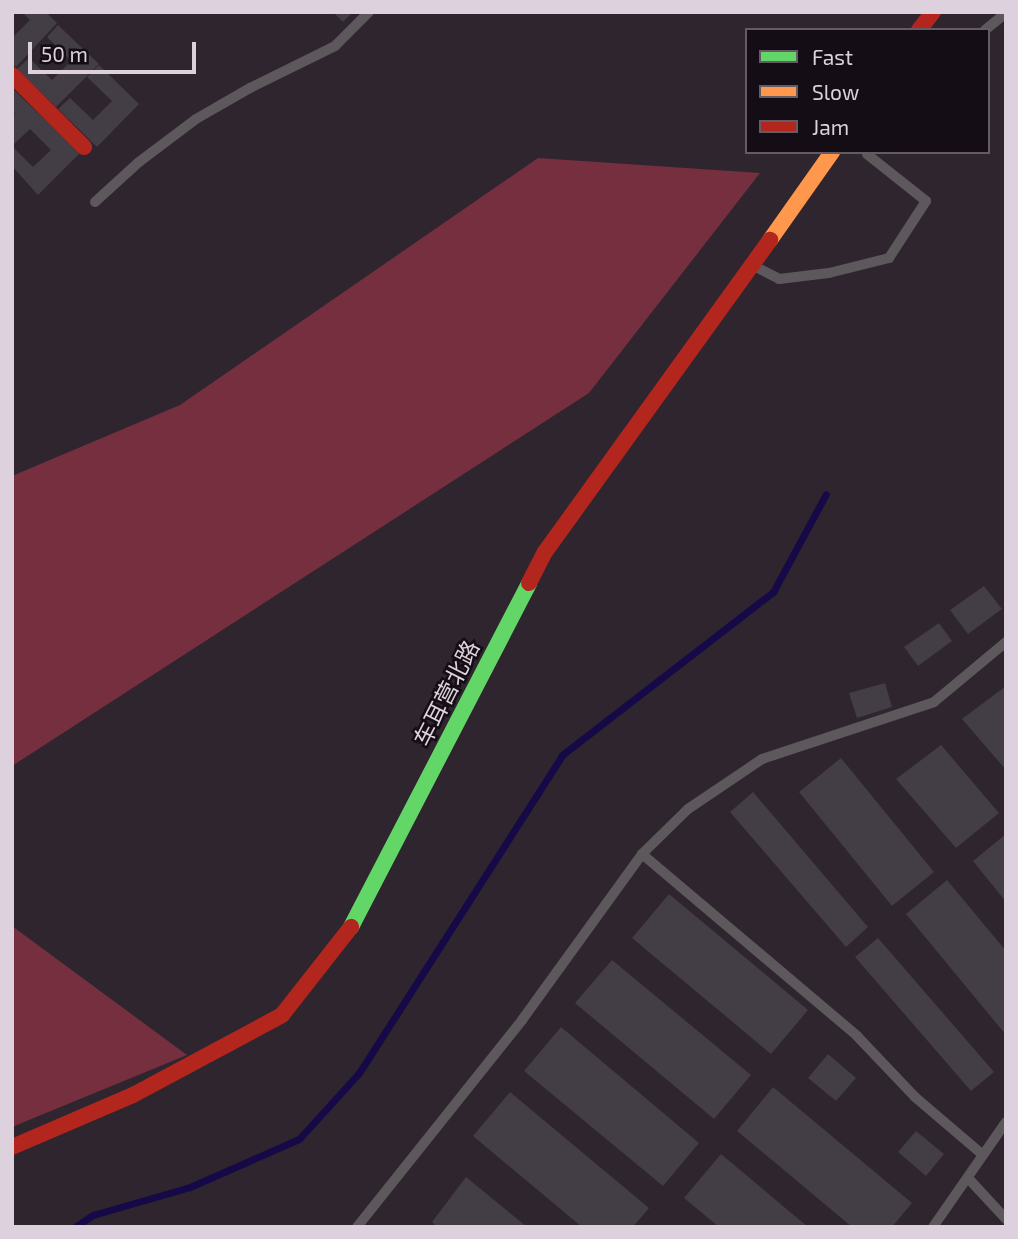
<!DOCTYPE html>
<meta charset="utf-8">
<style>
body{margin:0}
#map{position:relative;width:1018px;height:1239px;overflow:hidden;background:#2e252e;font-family:"Exo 2","Noto Sans SC",sans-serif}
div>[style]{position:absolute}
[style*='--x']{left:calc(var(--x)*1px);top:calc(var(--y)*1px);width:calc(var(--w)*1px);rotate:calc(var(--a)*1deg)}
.forest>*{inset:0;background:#752f3e}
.stream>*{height:7px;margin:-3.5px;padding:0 3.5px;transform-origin:3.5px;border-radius:3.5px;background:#160947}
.building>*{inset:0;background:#433d45}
.lane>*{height:10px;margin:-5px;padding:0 5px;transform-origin:5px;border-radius:5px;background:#5d585b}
.fast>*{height:16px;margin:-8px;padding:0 8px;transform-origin:8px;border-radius:8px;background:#63d668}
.slow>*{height:16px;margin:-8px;padding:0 8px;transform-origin:8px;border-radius:8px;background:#ff974d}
.jam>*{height:16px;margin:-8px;padding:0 8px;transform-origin:8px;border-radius:8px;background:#b3261e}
span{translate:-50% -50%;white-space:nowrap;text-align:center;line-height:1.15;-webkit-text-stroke:5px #150d15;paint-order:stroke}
.street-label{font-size:23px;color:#dcd1dc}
.frame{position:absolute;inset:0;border:14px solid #dcd1dc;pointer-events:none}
.legend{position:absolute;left:745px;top:28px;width:245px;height:126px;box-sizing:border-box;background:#150d15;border:2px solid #655b65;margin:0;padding:9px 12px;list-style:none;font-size:21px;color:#dcd1dc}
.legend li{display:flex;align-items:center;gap:14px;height:35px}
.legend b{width:35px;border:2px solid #655b65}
.scale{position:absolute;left:28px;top:42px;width:168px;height:32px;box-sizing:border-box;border:4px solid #dcd1dc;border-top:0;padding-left:9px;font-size:21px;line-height:24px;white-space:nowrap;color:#dcd1dc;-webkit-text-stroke:5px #150d15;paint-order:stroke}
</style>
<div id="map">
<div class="forest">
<div style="clip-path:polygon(538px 158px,760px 173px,589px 393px,12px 766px,12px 476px,180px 405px)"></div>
<div style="clip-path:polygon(12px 926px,187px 1055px,12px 1127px)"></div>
</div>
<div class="stream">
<div style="--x:75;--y:1227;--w:22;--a:-34"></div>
<div style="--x:93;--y:1215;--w:101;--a:-16.1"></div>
<div style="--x:190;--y:1187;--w:119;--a:-23.8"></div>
<div style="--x:299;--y:1139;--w:89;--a:-47.7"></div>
<div style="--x:359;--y:1073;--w:377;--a:-57.4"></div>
<div style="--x:562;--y:755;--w:267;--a:-37.7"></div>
<div style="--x:773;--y:592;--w:111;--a:-61.6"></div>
</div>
<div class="building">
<div style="clip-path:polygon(22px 12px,46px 12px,57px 23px,16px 67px,12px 63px,12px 38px,30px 20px)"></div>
<div style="clip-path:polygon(333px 12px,353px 12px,343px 22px)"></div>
<div style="clip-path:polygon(58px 25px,99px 64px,56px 107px,17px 69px,29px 58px,52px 80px,71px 61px,47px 37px)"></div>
<div style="clip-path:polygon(99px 65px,139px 104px,97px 147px,58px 109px,70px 98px,93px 120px,112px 101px,87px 77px)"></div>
<div style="clip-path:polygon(evenodd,12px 88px,80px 153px,38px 195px,12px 166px,12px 117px,15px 114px,12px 111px,12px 88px,30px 129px,51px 150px,33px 167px,12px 146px,30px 129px)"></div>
<div style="clip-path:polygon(984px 586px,1002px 609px,968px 634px,950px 610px)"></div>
<div style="clip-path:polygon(939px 623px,952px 641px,918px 666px,904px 647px)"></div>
<div style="clip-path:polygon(885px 683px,892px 707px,857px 718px,849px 693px)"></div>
<div style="clip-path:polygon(1006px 686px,1006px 770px,962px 719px)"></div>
<div style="clip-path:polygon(941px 745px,999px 813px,956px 848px,896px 779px)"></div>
<div style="clip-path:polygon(841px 758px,934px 872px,892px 906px,799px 792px)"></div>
<div style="clip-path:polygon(753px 792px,868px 927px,846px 947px,730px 812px)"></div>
<div style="clip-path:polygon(1006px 834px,1006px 902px,973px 861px)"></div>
<div style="clip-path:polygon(947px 880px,1006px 951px,1006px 1035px,906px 914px)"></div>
<div style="clip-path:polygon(669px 894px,808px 1010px,771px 1054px,632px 938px)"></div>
<div style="clip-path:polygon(878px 938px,994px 1072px,971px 1091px,855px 957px)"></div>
<div style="clip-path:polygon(612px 960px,751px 1075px,714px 1119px,575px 1003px)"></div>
<div style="clip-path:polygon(561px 1027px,699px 1143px,663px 1186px,524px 1071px)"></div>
<div style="clip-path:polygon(828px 1054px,856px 1078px,836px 1101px,808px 1078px)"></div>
<div style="clip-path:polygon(773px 1087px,912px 1203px,892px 1227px,852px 1227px,737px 1131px)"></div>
<div style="clip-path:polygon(510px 1092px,649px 1208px,633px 1227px,582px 1227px,473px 1136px)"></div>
<div style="clip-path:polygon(916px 1131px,944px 1154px,926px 1176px,898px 1152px)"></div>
<div style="clip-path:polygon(721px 1154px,808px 1227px,719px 1227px,684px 1198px)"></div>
<div style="clip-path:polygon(466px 1177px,527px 1227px,437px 1227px,432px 1222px)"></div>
</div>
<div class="lane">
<div style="--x:985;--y:30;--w:27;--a:-39"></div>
<div style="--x:95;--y:202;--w:59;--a:-42.3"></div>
<div style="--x:139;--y:162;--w:71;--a:-37"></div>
<div style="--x:196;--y:119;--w:62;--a:-29.9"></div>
<div style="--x:250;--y:88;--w:95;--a:-26.3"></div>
<div style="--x:335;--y:46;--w:48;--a:-45"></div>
<div style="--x:754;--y:266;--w:28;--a:27"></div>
<div style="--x:779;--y:279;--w:50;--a:-6.8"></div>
<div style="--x:829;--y:273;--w:62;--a:-14"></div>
<div style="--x:889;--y:258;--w:68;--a:-57"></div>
<div style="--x:926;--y:201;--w:75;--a:-141.5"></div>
<div style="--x:867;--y:154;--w:2;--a:-63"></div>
<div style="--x:642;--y:854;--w:282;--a:40.2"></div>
<div style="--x:857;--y:1036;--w:84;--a:46.4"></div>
<div style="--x:915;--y:1097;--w:89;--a:40.5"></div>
<div style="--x:968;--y:1178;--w:56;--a:47.2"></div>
<div style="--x:357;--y:1227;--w:265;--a:-51.4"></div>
<div style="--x:522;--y:1020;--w:205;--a:-54.1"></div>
<div style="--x:642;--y:854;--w:64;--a:-44.4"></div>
<div style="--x:688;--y:809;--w:89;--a:-34"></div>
<div style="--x:762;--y:759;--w:181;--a:-18.3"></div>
<div style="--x:934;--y:702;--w:94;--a:-39.8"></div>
<div style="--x:933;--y:1227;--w:128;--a:-55.2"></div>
</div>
<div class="fast">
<div style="--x:351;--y:927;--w:387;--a:-62.6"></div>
</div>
<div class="slow">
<div style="--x:770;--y:240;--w:108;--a:-54.8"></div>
</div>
<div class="jam">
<div style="--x:919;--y:30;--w:23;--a:-52"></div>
<div style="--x:12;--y:75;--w:102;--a:45"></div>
<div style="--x:529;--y:583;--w:35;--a:-63"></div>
<div style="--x:545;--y:552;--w:385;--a:-54.2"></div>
<div style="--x:12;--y:1147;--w:132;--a:-23.3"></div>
<div style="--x:133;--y:1095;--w:169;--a:-28.2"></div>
<div style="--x:282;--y:1015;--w:112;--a:-51.9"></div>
</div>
<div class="street-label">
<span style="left:446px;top:693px;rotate:-63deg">车耳营北路</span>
</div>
<div class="frame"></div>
<ul class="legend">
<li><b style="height:9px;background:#63d668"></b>Fast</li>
<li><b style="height:9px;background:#ff974d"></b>Slow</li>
<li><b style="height:9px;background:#b3261e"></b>Jam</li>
</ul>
<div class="scale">50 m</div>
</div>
